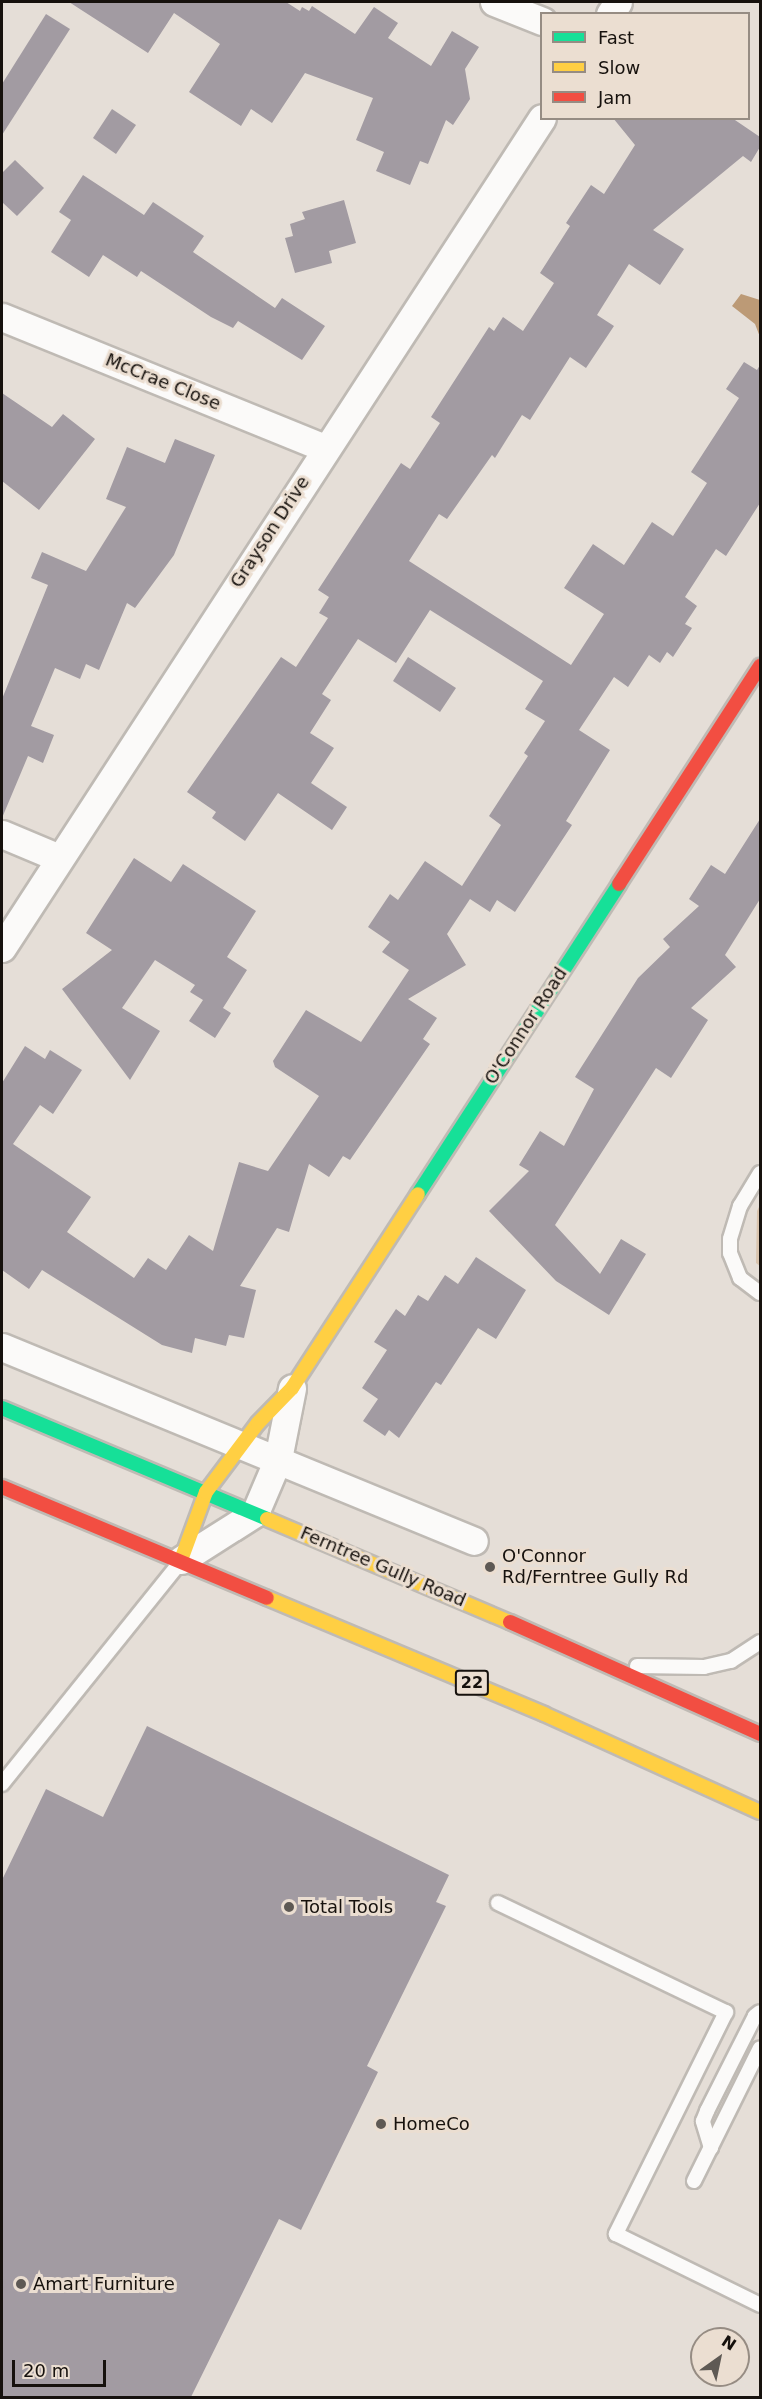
<!DOCTYPE html>
<style>
body{margin:0}
#map{position:relative;width:762px;height:2399px;overflow:hidden;background:#e5ded7;font-family:"DejaVu Sans",sans-serif}
div>[style]{position:absolute}
[style*='--x']{left:calc(var(--x)*1px);top:calc(var(--y)*1px);width:calc(var(--w)*1px);rotate:calc(var(--a)*1deg)}
.green>*{inset:0;background:#d9c4ae}
.water>*{inset:0;background:#bc9a76}
.building>*{inset:0;background:#a29ba2}
.roads{filter:drop-shadow(2px 0 #bfbab4) drop-shadow(-2px 0 #bfbab4) drop-shadow(0 2px #bfbab4) drop-shadow(0 -2px #bfbab4)}
.lane>*{height:14px;margin:-7px;padding:0 7px;transform-origin:7px;border-radius:7px;background:#fbfaf9}
.street>*{height:27px;margin:-13.5px;padding:0 13.5px;transform-origin:13.5px;border-radius:13.5px;background:#fbfaf9}
.fast>*{height:14px;margin:-7px;padding:0 7px;transform-origin:7px;border-radius:7px;background:#16e098}
.slow>*{height:14px;margin:-7px;padding:0 7px;transform-origin:7px;border-radius:7px;background:#ffcf43}
.jam>*{height:14px;margin:-7px;padding:0 7px;transform-origin:7px;border-radius:7px;background:#f24e42}
.dots>*{width:16px;height:16px;translate:-50% -50%;box-sizing:border-box;border:3px solid #ebded1;border-radius:50%}
span{translate:-50% -50%;white-space:nowrap;text-align:center;line-height:1.15;-webkit-text-stroke:6px #ebded1;paint-order:stroke}
.shield-label span{padding:2px 4px;background:#ebded1;border:2px solid;border-radius:4px;-webkit-text-stroke-width:0}
.shield-label{font-size:16px;color:#16110d;font-weight:700}
.street-label{font-size:18px;color:#16110d}
.poi-label{font-size:18px;color:#16110d}
.left{translate:0 -50%;text-align:left}
.frame{position:absolute;inset:0;border:3px solid #16110d;pointer-events:none}
.legend{position:absolute;left:540px;top:12px;width:210px;height:108px;box-sizing:border-box;background:#ebded1;border:2px solid #968c83;margin:0;padding:8px 10px;list-style:none;font-size:18px;color:#16110d}
.legend li{display:flex;align-items:center;gap:12px;height:30px}
.legend b{width:30px;border:2px solid #968c83}
.north{position:absolute;left:690px;top:2327px;width:60px;height:60px;box-sizing:border-box;background:#ebded1;border:2px solid #968c83;border-radius:50%;rotate:33deg;font-size:16px;font-weight:700;line-height:24px;text-align:center;color:#16110d}
.north::after{content:'';display:block;margin:auto;width:21px;height:27px;background:#5e5954;clip-path:polygon(50% 0,100% 100%,50% 72%,0 100%)}
.scale{position:absolute;left:12px;top:2360px;width:94px;height:27px;box-sizing:border-box;border:3px solid #16110d;border-top:0;padding-left:8px;font-size:18px;line-height:21px;white-space:nowrap;color:#16110d;-webkit-text-stroke:4px #ebded1;paint-order:stroke}
</style>
<div id="map">
<div class="green">
<div style="clip-path:polygon(760px 1205px,760px 1266px,756px 1263px,757px 1211px)"></div>
</div>
<div class="water">
<div style="clip-path:polygon(741px 294px,760px 300px,760px 337px,755px 324px,732px 306px)"></div>
</div>
<div class="building">
<div style="clip-path:polygon(69px 2px,286px 2px,300px 11px,302px 7px,309px 11px,312px 6px,355px 34px,374px 7px,398px 23px,388px 38px,431px 66px,452px 31px,479px 47px,465px 69px,470px 99px,453px 125px,446px 120px,428px 164px,420px 161px,410px 185px,376px 171px,384px 152px,356px 140px,373px 98px,305px 73px,272px 123px,251px 109px,241px 126px,189px 92px,220px 44px,174px 13px,148px 53px)"></div>
<div style="clip-path:polygon(46px 14px,70px 29px,2px 135px,2px 84px)"></div>
<div style="clip-path:polygon(112px 109px,136px 125px,116px 154px,93px 138px)"></div>
<div style="clip-path:polygon(613px 118px,732px 118px,760px 137px,760px 147px,751px 162px,743px 156px,653px 230px,684px 249px,660px 285px,629px 264px,597px 315px,614px 326px,586px 368px,570px 357px,530px 420px,522px 415px,495px 458px,492px 455px,447px 519px,439px 514px,409px 561px,571px 665px,604px 614px,564px 588px,593px 544px,624px 565px,652px 522px,673px 536px,707px 483px,691px 472px,739px 398px,726px 389px,744px 362px,757px 370px,760px 365px,760px 503px,726px 556px,716px 549px,685px 597px,697px 606px,685px 624px,692px 628px,673px 657px,667px 652px,660px 663px,649px 655px,628px 687px,614px 677px,579px 730px,610px 750px,566px 821px,572px 825px,515px 912px,497px 900px,490px 912px,470px 899px,447px 934px,466px 965px,408px 999px,437px 1018px,423px 1039px,430px 1044px,350px 1160px,343px 1156px,329px 1177px,309px 1164px,289px 1232px,277px 1228px,240px 1286px,256px 1290px,244px 1338px,229px 1335px,226px 1346px,195px 1338px,192px 1353px,162px 1345px,42px 1270px,29px 1289px,2px 1270px,2px 1083px,25px 1046px,45px 1059px,50px 1050px,82px 1070px,53px 1114px,40px 1105px,13px 1144px,91px 1197px,67px 1232px,134px 1278px,148px 1258px,166px 1270px,189px 1235px,213px 1251px,239px 1162px,268px 1171px,319px 1096px,275px 1067px,273px 1061px,306px 1010px,361px 1042px,409px 970px,382px 952px,390px 942px,368px 927px,390px 894px,398px 900px,425px 861px,462px 886px,501px 825px,489px 816px,528px 756px,524px 753px,545px 721px,525px 709px,543px 681px,430px 610px,396px 663px,358px 639px,322px 694px,331px 700px,310px 733px,334px 748px,311px 783px,347px 807px,332px 830px,278px 793px,245px 841px,212px 818px,216px 812px,187px 792px,281px 657px,296px 667px,328px 618px,319px 613px,329px 597px,318px 590px,401px 463px,410px 469px,440px 423px,431px 417px,489px 327px,494px 331px,503px 317px,523px 331px,554px 283px,540px 273px,570px 226px,566px 223px,591px 185px,604px 194px,635px 145px)"></div>
<div style="clip-path:polygon(15px 160px,44px 188px,17px 216px,2px 202px,2px 173px)"></div>
<div style="clip-path:polygon(83px 175px,144px 215px,153px 202px,204px 236px,193px 252px,275px 308px,282px 298px,325px 326px,302px 360px,238px 321px,233px 328px,211px 317px,141px 271px,137px 277px,103px 255px,89px 277px,51px 252px,71px 220px,59px 212px)"></div>
<div style="clip-path:polygon(344px 200px,356px 243px,329px 251px,332px 263px,295px 273px,285px 238px,293px 236px,290px 224px,305px 219px,302px 212px)"></div>
<div style="clip-path:polygon(2px 393px,52px 427px,63px 414px,95px 439px,39px 510px,2px 481px)"></div>
<div style="clip-path:polygon(175px 439px,215px 455px,174px 555px,135px 608px,127px 603px,99px 670px,86px 664px,80px 679px,55px 668px,31px 726px,54px 735px,43px 763px,28px 756px,2px 818px,2px 699px,48px 585px,31px 578px,42px 552px,86px 571px,126px 507px,106px 499px,127px 447px,165px 463px)"></div>
<div style="clip-path:polygon(408px 657px,456px 688px,440px 712px,393px 681px)"></div>
<div style="clip-path:polygon(760px 819px,760px 899px,725px 955px,736px 967px,691px 1008px,708px 1020px,671px 1078px,656px 1068px,555px 1225px,600px 1274px,621px 1239px,646px 1254px,609px 1315px,556px 1281px,489px 1211px,529px 1171px,519px 1165px,540px 1131px,564px 1146px,594px 1089px,575px 1077px,638px 978px,670px 947px,663px 939px,699px 906px,689px 899px,711px 865px,725px 874px)"></div>
<div style="clip-path:polygon(134px 858px,171px 882px,183px 864px,256px 911px,227px 957px,247px 970px,223px 1008px,231px 1013px,215px 1038px,189px 1021px,203px 1000px,190px 992px,195px 985px,155px 960px,122px 1008px,160px 1031px,130px 1080px,62px 989px,112px 950px,86px 933px)"></div>
<div style="clip-path:polygon(476px 1257px,526px 1290px,496px 1339px,478px 1328px,441px 1385px,436px 1382px,399px 1438px,389px 1430px,385px 1436px,363px 1421px,378px 1399px,362px 1388px,387px 1350px,374px 1342px,396px 1309px,405px 1316px,418px 1295px,428px 1301px,445px 1275px,458px 1284px)"></div>
<div style="clip-path:polygon(147px 1726px,449px 1875px,436px 1902px,446px 1906px,367px 2066px,378px 2072px,301px 2230px,279px 2219px,191px 2397px,2px 2397px,2px 1880px,46px 1789px,103px 1817px)"></div>
</div>
<div class="roads">
<div class="lane">
<div style="--x:760;--y:1173;--w:39;--a:121"></div>
<div style="--x:740;--y:1206;--w:34;--a:107"></div>
<div style="--x:730;--y:1239;--w:14;--a:90"></div>
<div style="--x:730;--y:1253;--w:27;--a:68"></div>
<div style="--x:740;--y:1278;--w:25;--a:37"></div>
<div style="--x:637;--y:1666;--w:67;--a:0.9"></div>
<div style="--x:704;--y:1667;--w:28;--a:-13"></div>
<div style="--x:731;--y:1661;--w:35;--a:-33"></div>
<div style="--x:2;--y:1784;--w:286;--a:-51.2"></div>
<div style="--x:498;--y:1903;--w:253;--a:25.6"></div>
<div style="--x:726;--y:2012;--w:248;--a:116.4"></div>
<div style="--x:616;--y:2234;--w:161;--a:26.2"></div>
<div style="--x:711;--y:2148;--w:28;--a:-107"></div>
<div style="--x:703;--y:2121;--w:11;--a:-68"></div>
<div style="--x:707;--y:2111;--w:106;--a:-63.2"></div>
<div style="--x:755;--y:2016;--w:6;--a:-39"></div>
<div style="--x:694;--y:2181;--w:148;--a:-63.6"></div>
</div>
<div class="street">
<div style="--x:494;--y:2;--w:52;--a:21.6"></div>
<div style="--x:610;--y:14;--w:14;--a:-56"></div>
<div style="--x:2;--y:317;--w:348;--a:22.1"></div>
<div style="--x:2;--y:834;--w:62;--a:22.8"></div>
<div style="--x:2;--y:948;--w:990;--a:-56.95"></div>
<div style="--x:2;--y:1347;--w:510;--a:22.34"></div>
<div style="--x:181;--y:1560;--w:88;--a:-32.4"></div>
<div style="--x:255;--y:1513;--w:59;--a:-66.9"></div>
<div style="--x:278;--y:1459;--w:72;--a:-78.8"></div>
</div>
<div class="fast">
<div style="--x:418;--y:1194;--w:369;--a:-57"></div>
<div style="--x:2;--y:1408;--w:287;--a:22.7"></div>
</div>
<div class="slow">
<div style="--x:267;--y:1519;--w:264;--a:23"></div>
<div style="--x:181;--y:1560;--w:72;--a:-69.8"></div>
<div style="--x:206;--y:1492;--w:86;--a:-53"></div>
<div style="--x:258;--y:1423;--w:49;--a:-45.8"></div>
<div style="--x:292;--y:1388;--w:231;--a:-57"></div>
<div style="--x:267;--y:1598;--w:300;--a:22.7"></div>
<div style="--x:544;--y:1714;--w:237;--a:24.4"></div>
</div>
<div class="jam">
<div style="--x:619;--y:884;--w:260;--a:-57.1"></div>
<div style="--x:2;--y:1487;--w:287;--a:22.7"></div>
<div style="--x:510;--y:1622;--w:274;--a:24.1"></div>
</div>
</div>
<div class="dots">
<div style="left:490px;top:1567px;background:#5e5954"></div>
<div style="left:289px;top:1907px;background:#5e5954"></div>
<div style="left:381px;top:2124px;background:#5e5954"></div>
<div style="left:21px;top:2284px;background:#5e5954"></div>
</div>
<div class="shield-label">
<span style="left:472px;top:1683px">22</span>
</div>
<div class="street-label">
<span style="left:163px;top:382px;rotate:22deg">McCrae Close</span>
<span style="left:270px;top:532px;rotate:-57deg">Grayson Drive</span>
<span style="left:526px;top:1026px;rotate:-57deg">O'Connor Road</span>
<span style="left:383px;top:1567px;rotate:23deg">Ferntree Gully Road</span>
</div>
<div class="poi-label">
<span class="left" style="left:502px;top:1567px">O'Connor<br>Rd/Ferntree Gully Rd</span>
<span class="left" style="left:301px;top:1907px">Total Tools</span>
<span class="left" style="left:393px;top:2124px">HomeCo</span>
<span class="left" style="left:33px;top:2284px">Amart Furniture</span>
</div>
<div class="frame"></div>
<ul class="legend">
<li><b style="height:8px;background:#16e098"></b>Fast</li>
<li><b style="height:8px;background:#ffcf43"></b>Slow</li>
<li><b style="height:8px;background:#f24e42"></b>Jam</li>
</ul>
<div class="north">N</div>
<div class="scale">20 m</div>
</div>
